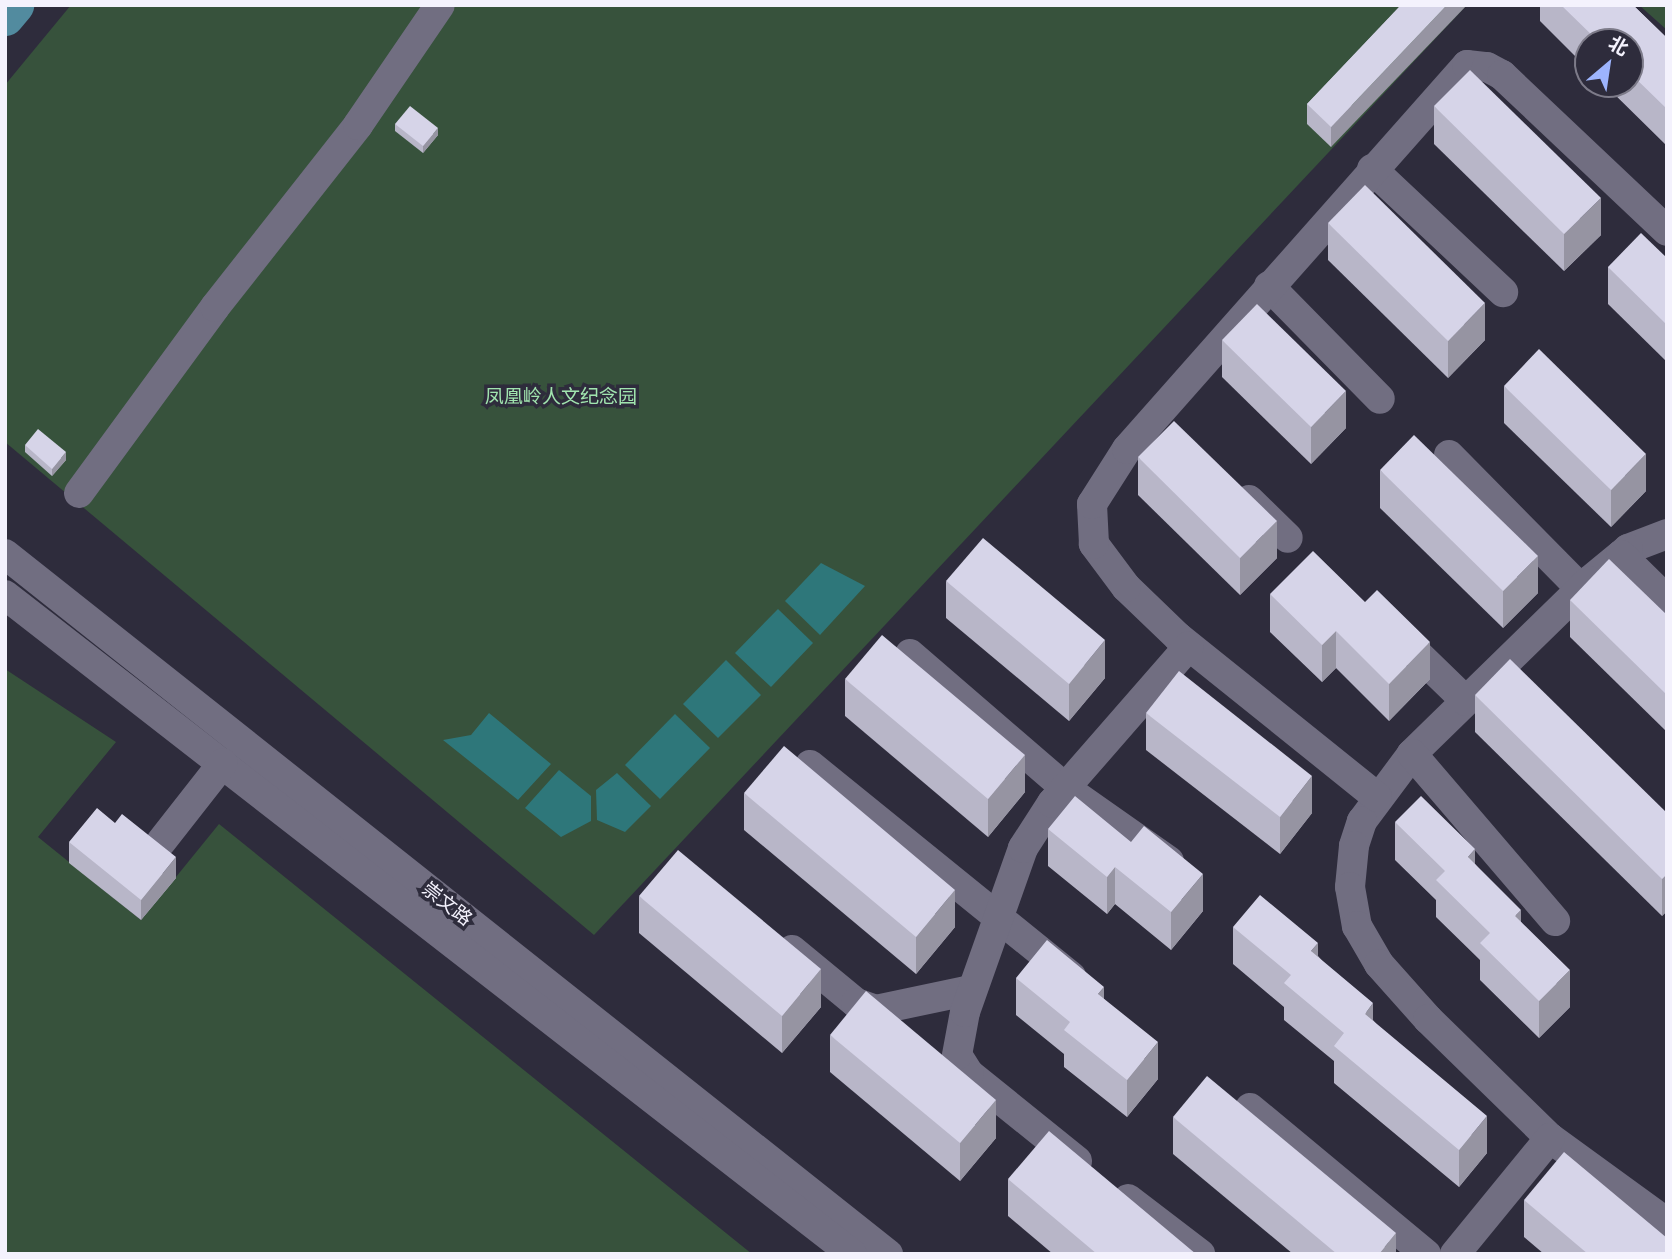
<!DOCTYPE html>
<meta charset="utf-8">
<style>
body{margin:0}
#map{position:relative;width:1672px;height:1259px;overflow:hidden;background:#2e2c3c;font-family:Jost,"Noto Sans SC",sans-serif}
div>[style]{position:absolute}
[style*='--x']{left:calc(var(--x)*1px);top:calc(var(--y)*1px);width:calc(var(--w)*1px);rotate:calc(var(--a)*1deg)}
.green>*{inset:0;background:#37523c}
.water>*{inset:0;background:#2e777a}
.minor>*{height:30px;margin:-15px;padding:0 15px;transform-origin:15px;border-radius:15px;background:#716e81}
.major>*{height:37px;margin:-18.5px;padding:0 18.5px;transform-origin:18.5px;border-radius:18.5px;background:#528b9f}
.wall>*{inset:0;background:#b8b6c8}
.shaded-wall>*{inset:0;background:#9694a2}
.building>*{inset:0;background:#d6d4e8}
span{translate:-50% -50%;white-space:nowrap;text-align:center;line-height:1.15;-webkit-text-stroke:7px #2e2c3c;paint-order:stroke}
.park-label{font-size:19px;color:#a1e5af}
.street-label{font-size:19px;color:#f4f2fd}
.frame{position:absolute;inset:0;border:7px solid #f4f2fd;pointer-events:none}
.north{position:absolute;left:1574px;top:28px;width:70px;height:70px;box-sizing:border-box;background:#2e2c3c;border:2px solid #7d7b89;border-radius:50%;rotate:29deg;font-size:19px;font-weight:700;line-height:28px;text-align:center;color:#f4f2fd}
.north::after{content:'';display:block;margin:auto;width:24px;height:32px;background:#9db4fd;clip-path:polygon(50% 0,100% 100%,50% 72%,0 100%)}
</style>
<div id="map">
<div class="green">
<div style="clip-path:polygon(71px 5px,1467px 5px,594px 935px,5px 442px,5px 85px)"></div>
<div style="clip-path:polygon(1639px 5px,1667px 5px,1667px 30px)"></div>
<div style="clip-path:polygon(5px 669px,116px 742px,38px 837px,141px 920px,219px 824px,752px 1254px,5px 1254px)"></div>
</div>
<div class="water">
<div style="clip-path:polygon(821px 563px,865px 586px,820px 635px,785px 601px)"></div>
<div style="clip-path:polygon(778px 609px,813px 643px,771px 687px,735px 653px)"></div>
<div style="clip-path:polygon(726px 660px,761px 695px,718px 738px,683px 704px)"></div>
<div style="clip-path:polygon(489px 713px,551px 764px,518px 800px,443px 740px,471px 735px)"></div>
<div style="clip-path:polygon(675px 714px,710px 748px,660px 799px,625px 765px)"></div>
<div style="clip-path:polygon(559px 770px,591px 796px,591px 821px,561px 837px,525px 808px)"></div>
<div style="clip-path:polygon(617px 773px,651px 806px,625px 832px,597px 820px,596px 790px)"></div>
</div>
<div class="minor">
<div style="--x:1372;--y:169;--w:180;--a:43.2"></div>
<div style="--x:1269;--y:286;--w:158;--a:45.5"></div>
<div style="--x:1449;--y:455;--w:188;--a:45.4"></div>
<div style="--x:79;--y:493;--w:230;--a:-53.8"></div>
<div style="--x:215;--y:307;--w:231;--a:-51.8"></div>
<div style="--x:358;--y:125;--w:145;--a:-55.7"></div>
<div style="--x:1249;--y:500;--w:54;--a:44.3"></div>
<div style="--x:1667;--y:534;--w:42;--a:159"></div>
<div style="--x:1628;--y:549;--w:50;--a:140.6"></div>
<div style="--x:1589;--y:581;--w:248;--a:135.7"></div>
<div style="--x:1412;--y:754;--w:84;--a:126.7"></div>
<div style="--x:1362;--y:821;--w:26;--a:108"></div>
<div style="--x:1354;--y:846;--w:41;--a:95.6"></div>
<div style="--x:1350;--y:887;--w:40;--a:80"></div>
<div style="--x:1357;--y:926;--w:44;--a:59.9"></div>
<div style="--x:1379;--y:964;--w:74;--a:48.3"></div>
<div style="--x:1428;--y:1019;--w:170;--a:44.3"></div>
<div style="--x:1550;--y:1138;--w:145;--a:36"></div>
<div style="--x:5;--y:554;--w:1127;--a:38.41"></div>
<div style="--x:1621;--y:555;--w:64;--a:44.4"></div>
<div style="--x:5;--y:595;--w:1073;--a:37.88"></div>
<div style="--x:1402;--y:639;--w:89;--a:44.1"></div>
<div style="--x:910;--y:654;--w:205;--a:40.8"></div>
<div style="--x:1065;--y:788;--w:127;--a:35.1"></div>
<div style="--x:1412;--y:754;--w:220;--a:49.4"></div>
<div style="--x:810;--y:765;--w:336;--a:39"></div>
<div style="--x:1377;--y:797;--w:255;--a:-141.2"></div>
<div style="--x:1178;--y:637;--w:72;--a:-136.1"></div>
<div style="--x:1126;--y:587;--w:54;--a:-126.7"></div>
<div style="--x:1094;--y:544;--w:40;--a:-92.9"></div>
<div style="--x:1092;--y:504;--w:65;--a:-57.5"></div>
<div style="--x:1127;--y:449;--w:513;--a:-48.48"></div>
<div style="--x:1467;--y:65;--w:20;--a:6"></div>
<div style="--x:1487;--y:67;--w:17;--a:28"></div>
<div style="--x:1502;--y:75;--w:227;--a:43.4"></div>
<div style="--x:161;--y:842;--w:100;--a:-51.9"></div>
<div style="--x:792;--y:950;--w:83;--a:39.6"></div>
<div style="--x:856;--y:1003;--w:21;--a:19"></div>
<div style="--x:876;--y:1010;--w:97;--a:-11.9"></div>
<div style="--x:1250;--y:1108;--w:229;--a:39.7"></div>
<div style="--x:1077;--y:1161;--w:139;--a:-141.1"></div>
<div style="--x:969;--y:1074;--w:22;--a:-122"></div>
<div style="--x:957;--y:1055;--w:44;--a:-79.5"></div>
<div style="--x:965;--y:1012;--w:174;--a:-70.5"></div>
<div style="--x:1023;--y:848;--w:54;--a:-57.2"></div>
<div style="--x:1052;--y:803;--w:208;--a:-48.9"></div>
<div style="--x:1128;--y:1199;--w:91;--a:37.4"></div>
<div style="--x:1455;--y:1254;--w:150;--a:-50.7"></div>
</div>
<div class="major">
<div style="--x:5;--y:17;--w:16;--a:-50"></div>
</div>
<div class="wall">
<div style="clip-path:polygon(1401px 5px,1331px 147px,1307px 124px,1307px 104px)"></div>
<div style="clip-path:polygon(1540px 5px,1633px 5px,1667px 38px,1667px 146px,1604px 84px,1630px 84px,1630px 42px,1588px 42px,1588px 69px,1540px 21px)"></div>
<div style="clip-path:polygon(1434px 106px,1601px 235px,1564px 271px,1434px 144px)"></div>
<div style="clip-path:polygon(395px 124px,438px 135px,423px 153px,395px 131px)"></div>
<div style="clip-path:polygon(1328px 223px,1485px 340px,1448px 378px,1328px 260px)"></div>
<div style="clip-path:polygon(1667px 258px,1667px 362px,1608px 304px,1608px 267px)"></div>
<div style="clip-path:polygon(1222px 340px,1346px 428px,1311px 464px,1222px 377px)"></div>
<div style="clip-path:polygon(1504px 386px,1646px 491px,1611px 527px,1504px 423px)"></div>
<div style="clip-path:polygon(25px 445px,66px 460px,52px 476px,25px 452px)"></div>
<div style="clip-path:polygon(1138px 457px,1277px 558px,1240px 595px,1138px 495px)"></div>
<div style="clip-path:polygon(1380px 470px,1538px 593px,1503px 628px,1380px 508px)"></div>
<div style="clip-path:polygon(946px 581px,1105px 678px,1069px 721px,946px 618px)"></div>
<div style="clip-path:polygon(1270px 594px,1430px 679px,1389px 721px,1336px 668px,1322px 682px,1270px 632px)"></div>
<div style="clip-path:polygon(1570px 600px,1667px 615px,1667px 732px,1570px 637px)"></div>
<div style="clip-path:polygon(845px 679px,1025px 792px,988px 837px,845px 716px)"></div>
<div style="clip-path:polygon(1475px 695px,1667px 813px,1667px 911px,1662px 916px,1475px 732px)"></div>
<div style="clip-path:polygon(1146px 713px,1312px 813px,1280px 854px,1146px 750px)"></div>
<div style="clip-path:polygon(744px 793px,955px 927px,916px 974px,744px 830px)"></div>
<div style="clip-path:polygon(1395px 822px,1475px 864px,1521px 922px,1570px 1007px,1539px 1038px,1480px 980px,1480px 960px,1436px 917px,1436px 900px,1395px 860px)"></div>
<div style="clip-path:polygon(1048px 829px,1203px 911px,1171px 950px,1115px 904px,1107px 914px,1048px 866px)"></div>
<div style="clip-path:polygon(69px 842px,176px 878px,141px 920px,69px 863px)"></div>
<div style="clip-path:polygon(639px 896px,821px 1007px,782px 1053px,639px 933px)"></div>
<div style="clip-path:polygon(1233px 927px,1318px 956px,1487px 1153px,1459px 1187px,1334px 1083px,1334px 1061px,1284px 1020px,1284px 1007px,1233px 964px)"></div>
<div style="clip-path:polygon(1016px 978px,1104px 999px,1158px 1079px,1127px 1117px,1064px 1067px,1064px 1054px,1016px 1015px)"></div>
<div style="clip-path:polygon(830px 1035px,996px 1138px,960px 1181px,830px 1072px)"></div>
<div style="clip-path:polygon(1173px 1117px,1396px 1254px,1293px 1254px,1173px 1154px)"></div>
<div style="clip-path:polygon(1008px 1179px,1196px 1254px,1053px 1254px,1008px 1216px)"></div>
<div style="clip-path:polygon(1524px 1200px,1667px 1254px,1544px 1254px,1524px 1237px)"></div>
</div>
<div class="shaded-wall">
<div style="clip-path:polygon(1447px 5px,1467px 5px,1331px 147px,1331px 127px)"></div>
<div style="clip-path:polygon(438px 128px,438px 135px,423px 153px,423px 146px)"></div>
<div style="clip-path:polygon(1601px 198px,1601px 235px,1564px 271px,1564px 234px)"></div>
<div style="clip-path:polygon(1485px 303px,1485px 340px,1448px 378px,1448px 341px)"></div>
<div style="clip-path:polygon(1346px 391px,1346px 428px,1311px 464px,1311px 427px)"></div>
<div style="clip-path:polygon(66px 452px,66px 460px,52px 476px,52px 469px)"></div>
<div style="clip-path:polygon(1646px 454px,1646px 491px,1611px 527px,1611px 490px)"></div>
<div style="clip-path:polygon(1277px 521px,1277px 558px,1240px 595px,1240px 558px)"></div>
<div style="clip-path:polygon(1538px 556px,1538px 593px,1503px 628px,1503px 591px)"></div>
<div style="clip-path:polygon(1336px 631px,1336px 668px,1322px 682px,1322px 645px)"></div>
<div style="clip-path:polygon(1105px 640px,1105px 678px,1069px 721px,1069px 684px)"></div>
<div style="clip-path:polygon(1430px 642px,1430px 679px,1389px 721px,1389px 684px)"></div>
<div style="clip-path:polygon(1025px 755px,1025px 792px,988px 837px,988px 799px)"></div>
<div style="clip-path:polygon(1312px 776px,1312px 813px,1280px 854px,1280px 817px)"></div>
<div style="clip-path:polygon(1475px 849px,1475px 887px,1468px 857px)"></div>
<div style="clip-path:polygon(176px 857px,176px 878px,141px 920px,141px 900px)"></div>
<div style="clip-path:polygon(1115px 867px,1115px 904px,1107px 914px,1107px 877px)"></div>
<div style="clip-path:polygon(1203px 874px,1203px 911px,1171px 950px,1171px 912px)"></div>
<div style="clip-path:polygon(1667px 874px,1667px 911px,1662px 916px,1662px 879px)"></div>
<div style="clip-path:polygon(955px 890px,955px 927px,916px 974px,916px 937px)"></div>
<div style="clip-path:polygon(1521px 910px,1521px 947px,1515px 916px)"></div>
<div style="clip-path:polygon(1318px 943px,1318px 980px,1311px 951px)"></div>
<div style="clip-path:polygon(821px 969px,821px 1007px,782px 1053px,782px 1016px)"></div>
<div style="clip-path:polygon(1570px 970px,1570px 1007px,1539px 1038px,1539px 1001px)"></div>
<div style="clip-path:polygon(1104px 987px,1104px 1024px,1098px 994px)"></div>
<div style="clip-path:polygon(1373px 1003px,1373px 1040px,1365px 1014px)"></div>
<div style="clip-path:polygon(1158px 1042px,1158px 1079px,1127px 1117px,1127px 1080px)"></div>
<div style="clip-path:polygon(996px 1100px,996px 1138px,960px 1181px,960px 1143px)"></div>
<div style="clip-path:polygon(1487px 1116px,1487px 1153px,1459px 1187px,1459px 1150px)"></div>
<div style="clip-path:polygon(1396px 1233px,1396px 1254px,1379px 1254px)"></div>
</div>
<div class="building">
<div style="clip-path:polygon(1401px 5px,1447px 5px,1331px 127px,1307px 104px)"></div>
<div style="clip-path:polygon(1561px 5px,1633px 5px,1667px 38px,1667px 109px,1630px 73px,1630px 42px,1599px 42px)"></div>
<div style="clip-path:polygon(1470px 70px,1601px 198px,1564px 234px,1434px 106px)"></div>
<div style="clip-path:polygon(410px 106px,438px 128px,423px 146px,395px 124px)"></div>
<div style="clip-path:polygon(1365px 185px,1485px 303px,1448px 341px,1328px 223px)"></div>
<div style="clip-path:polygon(1641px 233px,1667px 258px,1667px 325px,1608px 267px)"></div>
<div style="clip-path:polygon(1257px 304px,1346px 391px,1311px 427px,1222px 340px)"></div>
<div style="clip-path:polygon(1539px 349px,1646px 454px,1611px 490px,1504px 386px)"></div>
<div style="clip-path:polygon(1174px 421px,1277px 521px,1240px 558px,1138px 457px)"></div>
<div style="clip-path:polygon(38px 429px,66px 452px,52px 469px,25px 445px)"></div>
<div style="clip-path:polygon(1414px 435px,1538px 556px,1503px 591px,1380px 470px)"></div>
<div style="clip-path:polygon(983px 538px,1105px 640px,1069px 684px,946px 581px)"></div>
<div style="clip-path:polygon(1313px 551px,1365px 602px,1377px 590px,1430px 642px,1389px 684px,1336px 631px,1322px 645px,1270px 594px)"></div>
<div style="clip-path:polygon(1609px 559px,1667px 615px,1667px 695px,1570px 600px)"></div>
<div style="clip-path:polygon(882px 635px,1025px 755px,988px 799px,845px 679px)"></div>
<div style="clip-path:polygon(1510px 659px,1667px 813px,1667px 874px,1662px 879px,1475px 695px)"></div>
<div style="clip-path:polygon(1179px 671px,1312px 776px,1280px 817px,1146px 713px)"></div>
<div style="clip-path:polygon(784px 746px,955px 890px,916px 937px,744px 793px)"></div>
<div style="clip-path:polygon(1075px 796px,1131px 842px,1144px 826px,1203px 874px,1171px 912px,1115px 867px,1107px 877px,1048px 829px)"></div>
<div style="clip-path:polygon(1421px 796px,1475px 849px,1468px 857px,1521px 910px,1515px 916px,1570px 970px,1539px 1001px,1480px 943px,1490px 933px,1436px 880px,1445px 871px,1395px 822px)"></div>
<div style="clip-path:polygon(97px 808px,115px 823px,122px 814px,176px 857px,141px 900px,69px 842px)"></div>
<div style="clip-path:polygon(678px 850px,821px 969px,782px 1016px,639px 896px)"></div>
<div style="clip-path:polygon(1260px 895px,1318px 943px,1311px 951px,1373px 1003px,1365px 1014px,1487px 1116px,1459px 1150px,1334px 1046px,1344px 1033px,1284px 983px,1291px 975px,1233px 927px)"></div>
<div style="clip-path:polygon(1047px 940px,1104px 987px,1098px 994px,1158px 1042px,1127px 1080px,1064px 1030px,1070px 1022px,1016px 978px)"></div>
<div style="clip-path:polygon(866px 991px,996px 1100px,960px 1143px,830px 1035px)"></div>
<div style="clip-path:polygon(1207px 1076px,1396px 1233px,1379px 1254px,1337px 1254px,1173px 1117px)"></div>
<div style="clip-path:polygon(1049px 1131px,1196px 1254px,1097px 1254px,1008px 1179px)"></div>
<div style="clip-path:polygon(1564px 1152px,1667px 1238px,1667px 1251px,1664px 1254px,1588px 1254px,1524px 1200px)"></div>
</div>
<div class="park-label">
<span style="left:561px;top:397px">凤凰岭人文纪念园</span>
</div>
<div class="street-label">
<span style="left:447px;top:904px;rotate:38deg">崇文路</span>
</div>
<div class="frame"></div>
<div class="north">北</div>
</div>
